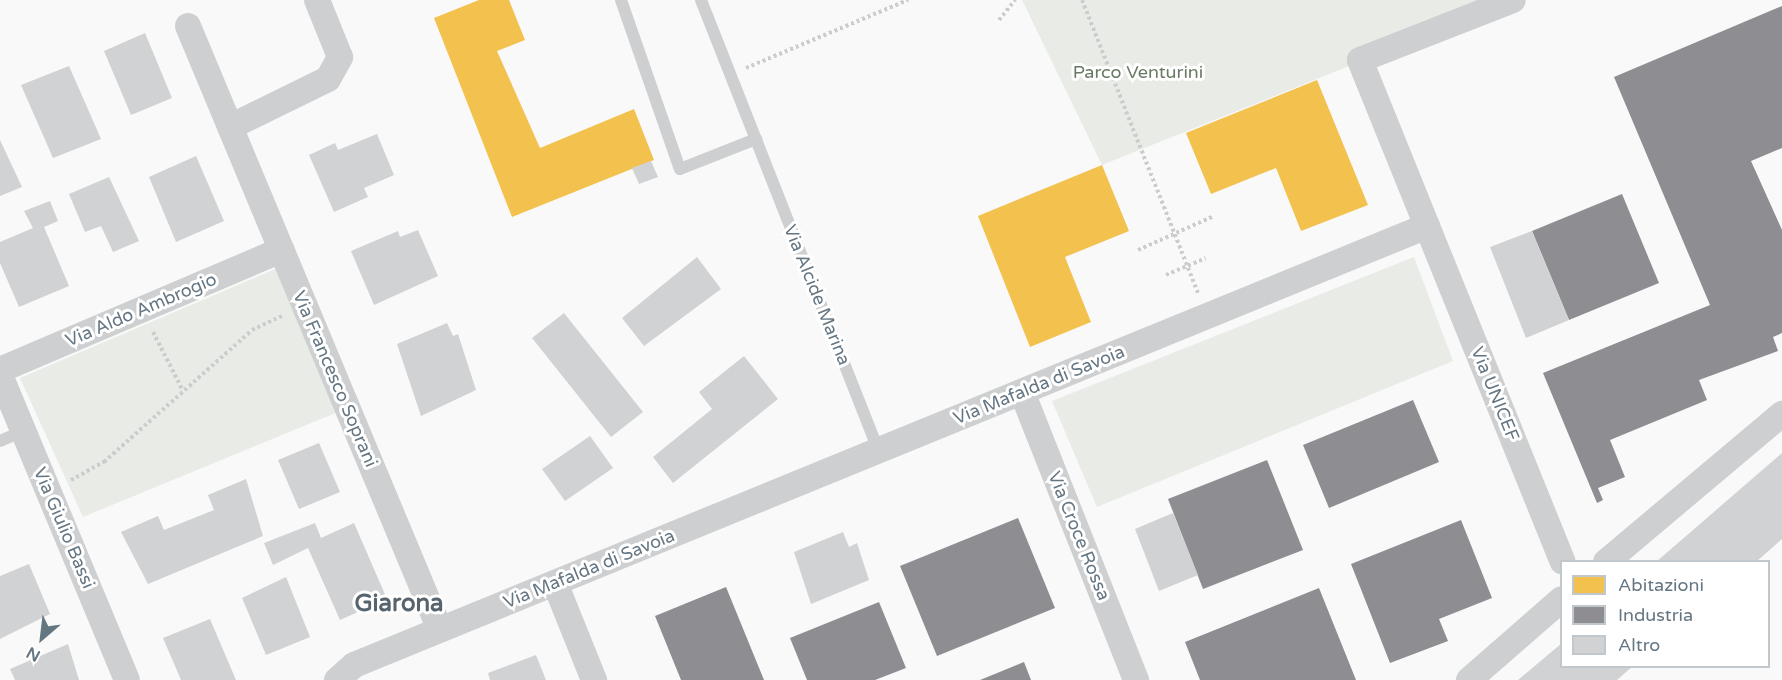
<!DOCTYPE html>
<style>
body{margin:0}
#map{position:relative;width:1782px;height:680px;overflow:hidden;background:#f9f9f9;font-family:"Varela Round",sans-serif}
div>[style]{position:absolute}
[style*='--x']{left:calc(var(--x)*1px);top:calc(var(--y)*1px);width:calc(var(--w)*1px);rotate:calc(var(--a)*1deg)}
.green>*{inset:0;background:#e8ebe6}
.homes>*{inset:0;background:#f2c14e}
.industry>*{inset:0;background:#8d8d92}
.building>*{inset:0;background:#d0d2d3}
.path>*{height:4px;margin-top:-2px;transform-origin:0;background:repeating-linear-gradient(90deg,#cbcccd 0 3px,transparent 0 6px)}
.service>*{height:12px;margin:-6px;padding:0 6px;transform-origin:6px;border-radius:6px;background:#cecfd0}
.minor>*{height:26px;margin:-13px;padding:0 13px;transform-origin:13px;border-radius:13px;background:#cecfd0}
span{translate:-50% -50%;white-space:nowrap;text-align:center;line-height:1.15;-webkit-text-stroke:6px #fff;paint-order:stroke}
.park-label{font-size:18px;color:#687a64}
.street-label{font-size:18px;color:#657683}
.district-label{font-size:24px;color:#57646e;font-weight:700}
.legend{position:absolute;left:1560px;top:560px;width:210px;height:108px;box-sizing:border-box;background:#fff;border:2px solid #c1c8cd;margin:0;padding:8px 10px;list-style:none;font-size:18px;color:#657683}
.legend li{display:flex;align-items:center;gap:12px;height:30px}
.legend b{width:30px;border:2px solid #c1c8cd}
.north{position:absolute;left:12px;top:608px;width:60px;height:60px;-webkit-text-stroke:4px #fff;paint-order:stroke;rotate:208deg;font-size:16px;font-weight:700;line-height:24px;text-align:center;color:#657683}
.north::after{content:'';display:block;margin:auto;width:21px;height:27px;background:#657683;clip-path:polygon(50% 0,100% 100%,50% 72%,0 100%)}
</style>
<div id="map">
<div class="green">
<div style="clip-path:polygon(1022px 0,1514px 0,1102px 165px)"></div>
<div style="clip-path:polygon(1414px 257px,1453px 361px,1097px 507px,1052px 401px)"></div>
<div style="clip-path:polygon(287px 264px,338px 412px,83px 517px,20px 378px)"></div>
</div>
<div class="homes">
<div style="clip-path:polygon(479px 0,509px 0,525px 40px,497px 51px,540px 148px,634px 109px,654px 160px,512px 217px,434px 18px)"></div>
<div style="clip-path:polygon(1317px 80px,1368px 205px,1301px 231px,1276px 168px,1211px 194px,1186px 133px)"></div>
<div style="clip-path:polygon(1102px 165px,1129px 231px,1065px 257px,1091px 322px,1030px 347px,978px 216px)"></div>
</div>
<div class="industry">
<div style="clip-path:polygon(1782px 6px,1782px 148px,1751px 161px,1782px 230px,1782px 333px,1773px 337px,1778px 351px,1699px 380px,1707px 400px,1610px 440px,1625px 477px,1598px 488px,1603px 500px,1597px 503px,1543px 373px,1710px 305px,1614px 77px)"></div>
<div style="clip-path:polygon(1622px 194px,1659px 283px,1569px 320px,1532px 231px)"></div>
<div style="clip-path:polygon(1413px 400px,1439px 462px,1329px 508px,1303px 445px)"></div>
<div style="clip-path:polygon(1267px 460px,1303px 550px,1203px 589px,1168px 499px)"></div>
<div style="clip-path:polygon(1018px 518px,1055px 608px,937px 656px,900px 566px)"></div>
<div style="clip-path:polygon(1461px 520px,1492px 598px,1439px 619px,1448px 641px,1390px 663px,1351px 564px)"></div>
<div style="clip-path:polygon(726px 587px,764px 680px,681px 680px,655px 616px)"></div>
<div style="clip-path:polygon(1319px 588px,1356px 680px,1200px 680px,1185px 642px)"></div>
<div style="clip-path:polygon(879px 602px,906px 668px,875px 680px,807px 680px,790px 638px)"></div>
<div style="clip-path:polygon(1024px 662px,1031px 680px,980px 680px)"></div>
</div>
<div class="building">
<div style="clip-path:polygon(145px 33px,172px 98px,131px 115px,104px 51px)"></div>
<div style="clip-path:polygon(69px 66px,101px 139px,53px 158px,21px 85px)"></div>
<div style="clip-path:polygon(377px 134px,394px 175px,364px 188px,368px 197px,334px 212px,309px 155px,335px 143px,338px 150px)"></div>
<div style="clip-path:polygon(0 140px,22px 187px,0 196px)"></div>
<div style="clip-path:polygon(196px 156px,224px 221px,176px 242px,149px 177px)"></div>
<div style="clip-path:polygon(651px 161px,658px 177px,639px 184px,632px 168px)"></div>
<div style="clip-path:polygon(109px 177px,139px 241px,113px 252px,101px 226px,85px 232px,69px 194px)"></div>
<div style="clip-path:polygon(50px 201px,58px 221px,44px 227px,69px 286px,19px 307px,0 263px,0 242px,33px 228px,24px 211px)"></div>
<div style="clip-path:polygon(418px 230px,438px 276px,374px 305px,351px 251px,398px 231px,400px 237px)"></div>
<div style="clip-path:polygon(1532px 231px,1569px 320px,1526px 338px,1490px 247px)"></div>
<div style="clip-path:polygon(697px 257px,721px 289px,644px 346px,622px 318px)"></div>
<div style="clip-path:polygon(564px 313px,643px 412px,611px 437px,532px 338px)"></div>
<div style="clip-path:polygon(447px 323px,453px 336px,458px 334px,476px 390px,421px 416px,397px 344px)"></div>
<div style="clip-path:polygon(744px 356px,778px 399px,673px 483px,653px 457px,712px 409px,699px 392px)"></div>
<div style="clip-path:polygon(590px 436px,613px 468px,565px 501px,542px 469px)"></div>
<div style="clip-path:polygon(319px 443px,340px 492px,299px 509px,278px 460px)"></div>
<div style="clip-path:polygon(1782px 453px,1782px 539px,1756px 562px,1656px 562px)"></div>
<div style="clip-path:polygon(246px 479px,263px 536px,148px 584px,121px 532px,158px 516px,164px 530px,214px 510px,208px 495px)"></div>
<div style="clip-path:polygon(1173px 513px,1198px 575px,1159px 591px,1135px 529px)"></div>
<div style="clip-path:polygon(315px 523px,321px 538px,354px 523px,387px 599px,340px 620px,308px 548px,273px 565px,264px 543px)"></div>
<div style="clip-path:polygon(843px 532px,849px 547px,857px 543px,869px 580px,811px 604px,794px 552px)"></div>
<div style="clip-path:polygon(29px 564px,50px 614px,0 639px,0 576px)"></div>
<div style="clip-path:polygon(286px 577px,310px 637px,266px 655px,242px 598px)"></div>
<div style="clip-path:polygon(210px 619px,236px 680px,181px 680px,163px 638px)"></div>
<div style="clip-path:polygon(1562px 643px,1562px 666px,1633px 666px,1617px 680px,1518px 680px)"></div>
<div style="clip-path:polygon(68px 644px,79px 680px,15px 680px,10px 669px)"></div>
<div style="clip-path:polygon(536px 655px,546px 680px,490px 680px,488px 673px)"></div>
</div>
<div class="path">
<div style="--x:1082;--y:0;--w:315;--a:68.4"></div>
<div style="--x:999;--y:20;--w:26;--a:-51"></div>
<div style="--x:746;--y:68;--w:176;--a:-22.8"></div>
<div style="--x:1138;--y:250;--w:83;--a:-24.1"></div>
<div style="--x:1166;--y:275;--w:43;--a:-23"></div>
<div style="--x:153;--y:332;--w:66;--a:63"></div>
<div style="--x:71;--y:480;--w:38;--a:-29"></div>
<div style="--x:104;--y:462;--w:198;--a:-41.7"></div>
<div style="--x:252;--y:330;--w:33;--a:-25"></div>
</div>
<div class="service">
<div style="--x:621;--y:0;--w:179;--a:70.8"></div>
<div style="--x:680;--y:169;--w:82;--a:-21.5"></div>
<div style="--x:701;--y:0;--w:485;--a:68.5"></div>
<div style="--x:0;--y:441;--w:25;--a:-23"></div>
</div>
<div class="minor">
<div style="--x:188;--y:26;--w:654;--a:67.35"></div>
<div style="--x:230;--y:127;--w:109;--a:-26.1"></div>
<div style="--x:328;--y:79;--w:25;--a:-61"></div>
<div style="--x:340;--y:57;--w:61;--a:-112"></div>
<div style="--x:1427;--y:226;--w:362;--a:68"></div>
<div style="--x:0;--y:370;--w:306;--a:-23.1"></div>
<div style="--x:0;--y:375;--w:330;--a:67.4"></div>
<div style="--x:1022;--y:392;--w:310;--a:68.4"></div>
<div style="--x:1606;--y:562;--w:230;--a:-40.1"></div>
<div style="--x:555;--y:583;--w:105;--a:68.1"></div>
<div style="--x:337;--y:680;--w:23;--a:-41"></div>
<div style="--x:354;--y:665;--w:1159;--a:-22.25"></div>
<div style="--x:1427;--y:226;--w:179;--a:-112"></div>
<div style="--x:1360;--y:60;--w:164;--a:-21.4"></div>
<div style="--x:1469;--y:680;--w:123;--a:-41.1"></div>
</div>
<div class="park-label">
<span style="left:1138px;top:72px">Parco Venturini</span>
</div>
<div class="street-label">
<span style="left:817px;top:295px;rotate:68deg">Via Alcide Marina</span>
<span style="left:141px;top:310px;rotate:-23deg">Via Aldo Ambrogio</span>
<span style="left:335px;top:379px;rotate:67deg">Via Francesco Soprani</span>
<span style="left:1039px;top:385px;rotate:-22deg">Via Mafalda di Savoia</span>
<span style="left:1495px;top:394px;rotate:68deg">Via UNICEF</span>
<span style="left:64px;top:528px;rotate:67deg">Via Giulio Bassi</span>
<span style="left:1079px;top:536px;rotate:68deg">Via Croce Rossa</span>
<span style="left:589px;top:569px;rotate:-22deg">Via Mafalda di Savoia</span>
</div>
<div class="district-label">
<span style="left:399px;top:604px">Giarona</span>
</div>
<ul class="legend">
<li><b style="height:16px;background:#f2c14e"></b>Abitazioni</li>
<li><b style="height:16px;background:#8d8d92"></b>Industria</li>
<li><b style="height:16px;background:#d0d2d3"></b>Altro</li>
</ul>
<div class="north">N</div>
</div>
